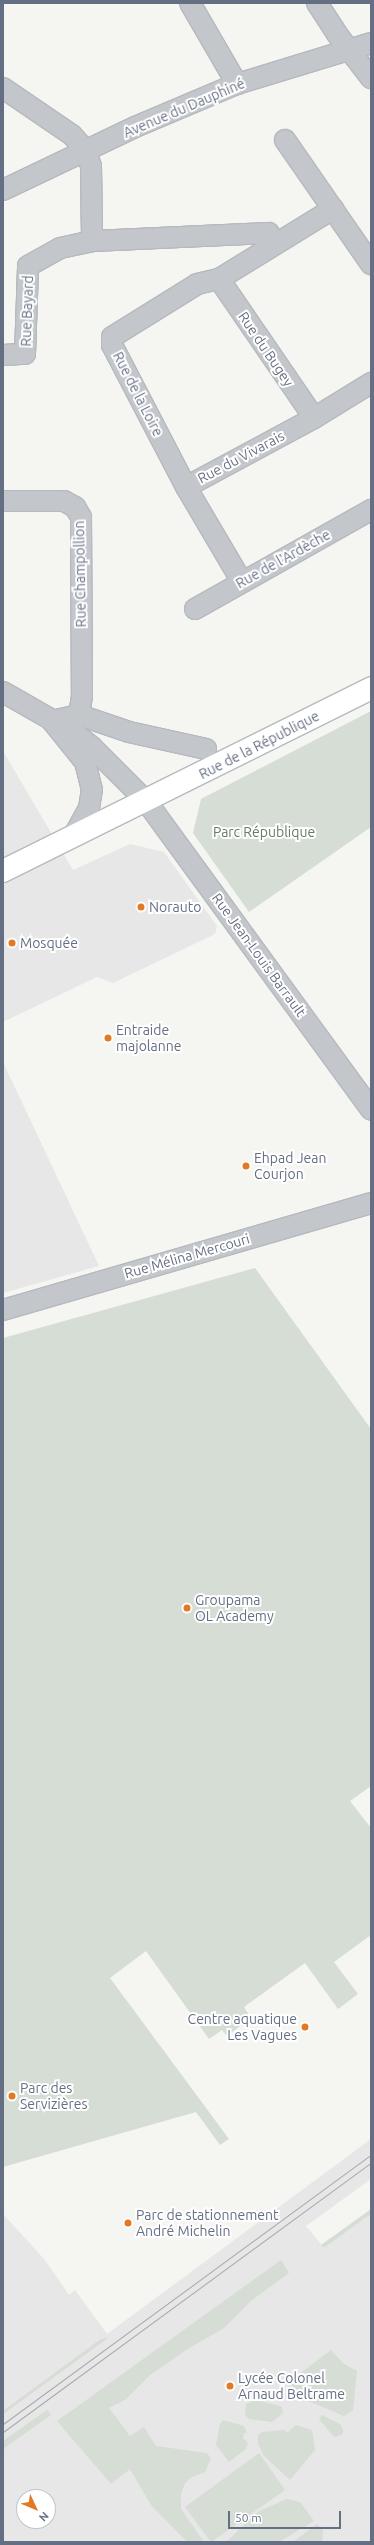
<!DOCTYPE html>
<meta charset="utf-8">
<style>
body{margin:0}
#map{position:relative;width:374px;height:2545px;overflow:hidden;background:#f5f6f2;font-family:Ubuntu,sans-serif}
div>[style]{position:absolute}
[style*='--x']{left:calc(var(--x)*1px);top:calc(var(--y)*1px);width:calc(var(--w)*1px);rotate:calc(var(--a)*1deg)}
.built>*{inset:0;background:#e6e7e6}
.green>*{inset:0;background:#d5ddd4}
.roads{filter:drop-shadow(1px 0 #b6b9be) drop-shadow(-1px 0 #b6b9be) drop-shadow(0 1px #b6b9be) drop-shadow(0 -1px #b6b9be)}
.minor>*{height:20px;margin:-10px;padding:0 10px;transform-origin:10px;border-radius:10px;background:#c3c6ca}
.major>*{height:22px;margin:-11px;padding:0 11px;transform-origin:11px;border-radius:11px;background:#fff}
.tram>*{height:1px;margin:-0.5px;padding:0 0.5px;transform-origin:0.5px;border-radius:0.5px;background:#a6a9b0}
.dots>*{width:11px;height:11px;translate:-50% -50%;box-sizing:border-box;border:2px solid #fff;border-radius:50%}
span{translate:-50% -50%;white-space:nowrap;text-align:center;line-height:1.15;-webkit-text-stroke:4px #fff;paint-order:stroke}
.street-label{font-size:14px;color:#656f84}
.park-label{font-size:14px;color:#647b64}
.poi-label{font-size:14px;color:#656f84}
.left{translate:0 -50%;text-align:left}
.right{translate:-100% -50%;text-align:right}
.frame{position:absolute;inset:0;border:4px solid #656f84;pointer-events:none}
.north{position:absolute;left:16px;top:2489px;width:40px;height:40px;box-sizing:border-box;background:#fff;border:1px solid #c1c5ce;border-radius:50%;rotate:134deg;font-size:11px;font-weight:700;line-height:16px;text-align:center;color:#656f84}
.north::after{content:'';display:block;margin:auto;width:14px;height:18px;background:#e47924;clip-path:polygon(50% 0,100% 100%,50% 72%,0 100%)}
.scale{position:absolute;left:228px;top:2511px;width:113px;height:18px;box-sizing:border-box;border:2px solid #656f84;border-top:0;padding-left:5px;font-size:12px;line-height:14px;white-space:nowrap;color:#656f84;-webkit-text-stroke:3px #fff;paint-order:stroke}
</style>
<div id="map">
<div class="built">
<div style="clip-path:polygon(3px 751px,73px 870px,130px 844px,164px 852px,217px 926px,215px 934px,113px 983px,97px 977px,3px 1022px)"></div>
<div style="clip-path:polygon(3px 1062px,99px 1266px,3px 1293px)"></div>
<div style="clip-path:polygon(evenodd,371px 2139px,371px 2179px,306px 2226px,324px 2248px,371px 2214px,371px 2542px,3px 2542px,3px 2214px,45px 2260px,69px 2295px,75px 2290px,107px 2334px,371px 2139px,24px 2497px,48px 2497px,48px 2521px,24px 2521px,24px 2497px)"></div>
</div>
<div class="green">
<div style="clip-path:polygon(371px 711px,371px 827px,249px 912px,193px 833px,201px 799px)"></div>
<div style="clip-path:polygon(255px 1268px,371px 1429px,371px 1786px,350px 1801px,371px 1828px,371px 1935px,334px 1962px,358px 1994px,338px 2009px,305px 1963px,244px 2007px,251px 2018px,227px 2036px,222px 2030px,209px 2039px,146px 1951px,110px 1978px,229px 2139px,220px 2145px,196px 2112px,3px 2167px,3px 1338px)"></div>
<div style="clip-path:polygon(371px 2209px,371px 2214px,324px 2248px,321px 2245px)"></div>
<div style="clip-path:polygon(281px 2260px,289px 2273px,252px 2300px,224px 2328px,186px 2350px,150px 2375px,125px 2400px,109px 2408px,130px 2436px,144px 2427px,156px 2446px,207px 2453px,211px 2458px,205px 2472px,192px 2477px,185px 2483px,181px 2494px,181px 2509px,204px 2542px,187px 2542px,151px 2505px,130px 2469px,111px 2484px,57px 2421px)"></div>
<div style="clip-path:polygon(108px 2338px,3px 2414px,3px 2411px,101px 2339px)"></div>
<div style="clip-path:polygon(331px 2350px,344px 2364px,357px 2371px,353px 2410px,344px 2416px,306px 2400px,291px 2385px,294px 2378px)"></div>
<div style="clip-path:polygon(255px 2400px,277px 2405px,282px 2407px,283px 2413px,272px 2422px,249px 2419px,245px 2415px,246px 2404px)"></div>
<div style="clip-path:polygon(47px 2410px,51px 2415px,3px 2449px,3px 2441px)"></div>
<div style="clip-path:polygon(322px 2415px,340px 2424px,343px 2430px,342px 2435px,334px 2437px,319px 2419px)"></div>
<div style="clip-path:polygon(223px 2420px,244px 2426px,247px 2433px,244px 2433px,243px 2438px,248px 2443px,246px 2449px,229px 2462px,216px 2445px,220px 2424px)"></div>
<div style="clip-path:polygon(296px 2425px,312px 2430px,315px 2450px,290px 2480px,264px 2456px,258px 2444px,258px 2435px,262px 2432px,285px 2430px,287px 2433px)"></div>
<div style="clip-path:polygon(259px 2453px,285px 2490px,211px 2542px,185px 2507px)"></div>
<div style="clip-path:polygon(287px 2499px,300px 2502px,314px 2521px,279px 2542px,226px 2542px,259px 2511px)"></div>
<div style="clip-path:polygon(317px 2524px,323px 2531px,322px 2542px,293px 2542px)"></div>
</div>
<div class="roads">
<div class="minor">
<div style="--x:190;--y:3;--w:94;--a:59.9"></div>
<div style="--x:317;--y:3;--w:37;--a:57"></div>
<div style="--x:337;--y:34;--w:56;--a:52.3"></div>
<div style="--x:3;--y:88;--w:83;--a:34.3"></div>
<div style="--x:72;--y:135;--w:21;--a:49"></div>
<div style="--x:86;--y:151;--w:16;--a:72"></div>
<div style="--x:91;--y:166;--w:75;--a:89.2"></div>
<div style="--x:285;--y:140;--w:151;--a:55.3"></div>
<div style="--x:3;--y:190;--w:146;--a:-25.5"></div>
<div style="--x:135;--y:127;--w:111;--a:-22.9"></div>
<div style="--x:237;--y:84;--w:140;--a:-17"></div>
<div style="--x:219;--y:279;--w:168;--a:55.6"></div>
<div style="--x:3;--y:355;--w:22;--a:-3"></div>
<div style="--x:25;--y:354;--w:88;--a:-88"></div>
<div style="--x:28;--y:266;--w:37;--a:-29"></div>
<div style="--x:60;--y:248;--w:33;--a:-12"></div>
<div style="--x:92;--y:241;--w:177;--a:-2.6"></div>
<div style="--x:186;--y:487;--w:160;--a:-117.5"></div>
<div style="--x:112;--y:345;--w:8;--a:-90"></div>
<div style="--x:112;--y:337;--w:100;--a:-31.9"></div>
<div style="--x:197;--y:284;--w:23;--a:-13"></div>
<div style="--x:219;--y:279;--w:134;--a:-31.6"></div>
<div style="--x:3;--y:501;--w:61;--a:0"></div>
<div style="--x:64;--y:501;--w:13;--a:29"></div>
<div style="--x:75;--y:507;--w:12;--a:59"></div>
<div style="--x:81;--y:517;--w:179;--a:89.7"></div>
<div style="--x:82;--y:696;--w:19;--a:99"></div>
<div style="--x:242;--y:582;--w:110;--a:-120.5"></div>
<div style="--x:186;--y:487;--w:145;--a:-28.3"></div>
<div style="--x:314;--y:418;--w:67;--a:-31.6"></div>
<div style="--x:195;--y:609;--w:202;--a:-29.4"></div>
<div style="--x:3;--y:692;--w:81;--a:29.7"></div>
<div style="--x:73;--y:732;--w:24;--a:38"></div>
<div style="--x:92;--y:747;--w:76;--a:45"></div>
<div style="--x:146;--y:801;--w:382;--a:53.9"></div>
<div style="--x:73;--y:837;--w:33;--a:-61"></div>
<div style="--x:89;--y:808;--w:18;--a:-81"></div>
<div style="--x:92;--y:790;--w:29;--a:-104"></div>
<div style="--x:85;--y:762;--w:53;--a:-128.8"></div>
<div style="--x:52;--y:721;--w:28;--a:-13"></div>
<div style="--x:79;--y:715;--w:53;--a:18.8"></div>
<div style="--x:129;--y:732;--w:79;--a:12.4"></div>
<div style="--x:3;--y:1310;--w:383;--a:-16.2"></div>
</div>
<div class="major">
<div style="--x:3;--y:871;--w:411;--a:-26.4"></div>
</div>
</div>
<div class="tram">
<div style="--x:3;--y:2424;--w:456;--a:-36.2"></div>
<div style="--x:3;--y:2432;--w:456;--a:-36.2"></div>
</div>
<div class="dots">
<div style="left:141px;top:907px;background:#e47924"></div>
<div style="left:12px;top:943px;background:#e47924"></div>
<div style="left:108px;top:1038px;background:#e47924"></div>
<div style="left:246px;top:1166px;background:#e47924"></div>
<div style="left:187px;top:1608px;background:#e47924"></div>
<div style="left:305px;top:2027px;background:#e47924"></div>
<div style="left:12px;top:2096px;background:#e47924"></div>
<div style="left:128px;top:2223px;background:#e47924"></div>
<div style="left:230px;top:2386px;background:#e47924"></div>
</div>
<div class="street-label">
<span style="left:184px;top:108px;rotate:-23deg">Avenue du Dauphiné</span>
<span style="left:27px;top:311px;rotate:-88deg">Rue Bayard</span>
<span style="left:266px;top:349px;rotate:56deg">Rue du Bugey</span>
<span style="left:138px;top:394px;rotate:63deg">Rue de la Loire</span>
<span style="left:241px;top:457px;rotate:-28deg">Rue du Vivarais</span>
<span style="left:283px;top:559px;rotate:-29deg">Rue de l'Ardèche</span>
<span style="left:80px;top:574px;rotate:-91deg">Rue Champollion</span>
<span style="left:259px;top:745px;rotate:-27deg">Rue de la République</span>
<span style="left:259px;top:955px;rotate:54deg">Rue Jean-Louis Barrault</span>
<span style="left:187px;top:1256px;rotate:-16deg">Rue Mélina Mercouri</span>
</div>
<div class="park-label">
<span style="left:264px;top:832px">Parc République</span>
</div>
<div class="poi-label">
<span class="left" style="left:149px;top:907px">Norauto</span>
<span class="left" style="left:20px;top:943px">Mosquée</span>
<span class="left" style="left:116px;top:1038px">Entraide<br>majolanne</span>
<span class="left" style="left:254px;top:1166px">Ehpad Jean<br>Courjon</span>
<span class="left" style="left:195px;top:1608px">Groupama<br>OL Academy</span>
<span class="right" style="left:297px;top:2027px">Centre aquatique<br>Les Vagues</span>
<span class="left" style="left:20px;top:2096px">Parc des<br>Servizières</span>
<span class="left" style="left:136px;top:2223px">Parc de stationnement<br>André Michelin</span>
<span class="left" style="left:238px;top:2386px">Lycée Colonel<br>Arnaud Beltrame</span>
</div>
<div class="frame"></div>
<div class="north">N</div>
<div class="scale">50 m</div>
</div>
